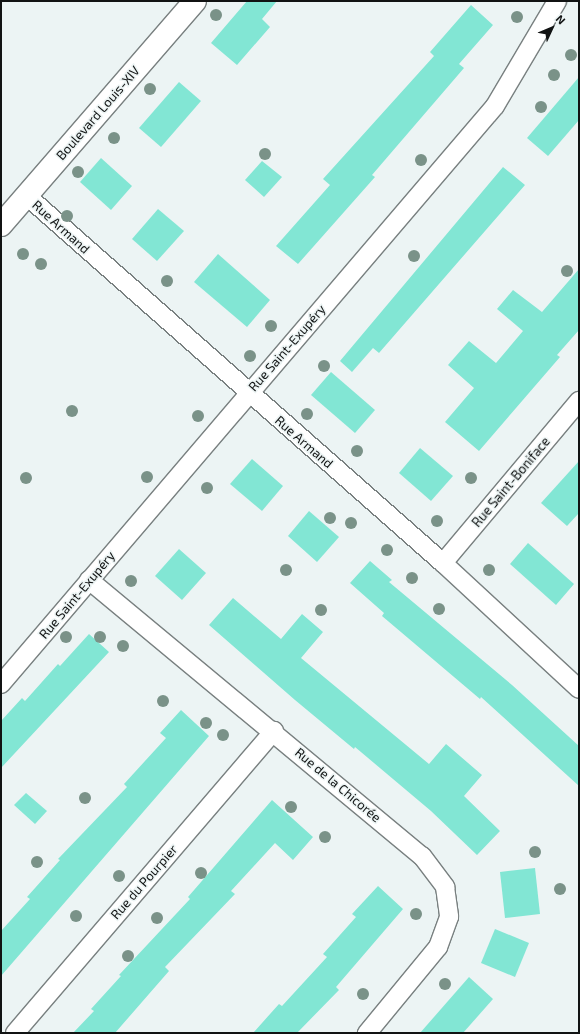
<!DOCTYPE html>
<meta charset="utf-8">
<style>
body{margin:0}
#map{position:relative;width:580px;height:1034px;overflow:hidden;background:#ecf4f4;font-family:"Exo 2",sans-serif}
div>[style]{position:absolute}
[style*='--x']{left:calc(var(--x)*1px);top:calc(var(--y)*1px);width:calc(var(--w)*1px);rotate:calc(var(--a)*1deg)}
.building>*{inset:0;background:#82e6d4}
.roads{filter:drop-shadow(1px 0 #798080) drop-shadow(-1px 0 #798080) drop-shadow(0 1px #798080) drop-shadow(0 -1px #798080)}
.minor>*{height:18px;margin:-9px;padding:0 9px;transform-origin:9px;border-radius:9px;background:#fff}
.secondary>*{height:22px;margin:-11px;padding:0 11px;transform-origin:11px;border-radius:11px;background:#fff}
.trees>*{width:12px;height:12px;margin:-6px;border-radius:50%;background:#7a9288}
span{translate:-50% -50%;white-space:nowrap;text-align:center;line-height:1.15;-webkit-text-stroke:3px #ecf4f4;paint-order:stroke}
.street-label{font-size:13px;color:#111313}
.frame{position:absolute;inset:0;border:2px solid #111313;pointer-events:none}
.north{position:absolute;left:532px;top:8px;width:40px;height:40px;-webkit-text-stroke:3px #ecf4f4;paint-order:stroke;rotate:46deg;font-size:11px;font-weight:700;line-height:16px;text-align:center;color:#111313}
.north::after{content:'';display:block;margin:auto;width:14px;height:18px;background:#111313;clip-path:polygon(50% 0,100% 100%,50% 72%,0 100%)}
</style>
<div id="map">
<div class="building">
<div style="clip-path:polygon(247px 1px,277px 1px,262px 19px,270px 27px,237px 65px,211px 43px)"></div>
<div style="clip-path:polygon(471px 5px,493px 25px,459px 64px,464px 68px,372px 175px,375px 177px,298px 264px,276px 246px,330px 185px,323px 179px,434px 56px,430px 52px)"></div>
<div style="clip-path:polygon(579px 77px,579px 120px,548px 156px,527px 138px)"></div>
<div style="clip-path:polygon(179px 82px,201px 101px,161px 147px,139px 128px)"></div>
<div style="clip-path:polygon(101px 158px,132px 186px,111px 210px,80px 182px)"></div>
<div style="clip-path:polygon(262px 161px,282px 177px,264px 197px,245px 180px)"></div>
<div style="clip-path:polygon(503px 167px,525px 185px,379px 353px,373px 348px,352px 372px,340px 361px)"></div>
<div style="clip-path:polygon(158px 209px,184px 231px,157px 261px,132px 239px)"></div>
<div style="clip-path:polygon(218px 254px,270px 300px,247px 327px,194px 282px)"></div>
<div style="clip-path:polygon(579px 269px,579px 330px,557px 355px,560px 357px,479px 451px,445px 422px,474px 388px,448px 365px,469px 341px,496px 363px,523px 331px,497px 309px,513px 290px,542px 312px)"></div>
<div style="clip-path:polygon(331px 372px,375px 410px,355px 433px,311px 395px)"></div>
<div style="clip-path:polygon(420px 448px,453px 476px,431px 501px,399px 473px)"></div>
<div style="clip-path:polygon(252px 459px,283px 486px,262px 511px,230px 484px)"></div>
<div style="clip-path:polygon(579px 461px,579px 513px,567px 526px,541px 503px)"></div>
<div style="clip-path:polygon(309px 511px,339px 537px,317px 562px,288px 536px)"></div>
<div style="clip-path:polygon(528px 543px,574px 584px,556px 605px,510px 564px)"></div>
<div style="clip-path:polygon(179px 549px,206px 573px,182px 600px,155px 576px)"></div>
<div style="clip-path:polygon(370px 561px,392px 580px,389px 582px,512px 685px,579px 746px,579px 786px,481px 697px,480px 699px,382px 616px,384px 613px,350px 583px)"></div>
<div style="clip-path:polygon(233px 598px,281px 639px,302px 614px,323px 632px,301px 658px,429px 764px,446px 744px,482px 775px,464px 796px,500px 831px,477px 855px,431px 811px,355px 747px,354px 749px,295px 700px,209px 625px)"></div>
<div style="clip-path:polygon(89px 634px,109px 652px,1px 768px,1px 721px,22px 698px,25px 701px,58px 664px,60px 666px)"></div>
<div style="clip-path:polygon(181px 710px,209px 736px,1px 976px,1px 931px,30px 899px,27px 897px,60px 860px,58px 859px,127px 787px,124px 784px,166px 738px,160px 733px)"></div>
<div style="clip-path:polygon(26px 793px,47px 811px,35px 824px,14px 805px)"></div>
<div style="clip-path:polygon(272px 800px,313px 837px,293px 860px,275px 843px,231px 891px,235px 894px,165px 967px,169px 971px,115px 1033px,73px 1033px,94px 1011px,91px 1009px,121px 976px,119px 975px,190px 899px,188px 897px)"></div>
<div style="clip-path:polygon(535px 868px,540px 914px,505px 918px,500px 872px)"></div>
<div style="clip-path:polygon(378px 886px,403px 909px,336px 987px,339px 990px,297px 1033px,253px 1033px,279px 1004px,282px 1006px,327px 957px,323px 954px,356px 917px,352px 914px)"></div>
<div style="clip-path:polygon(495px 929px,529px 943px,515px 977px,481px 963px)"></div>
<div style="clip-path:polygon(469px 977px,493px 999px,463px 1033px,420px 1033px)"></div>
</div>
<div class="roads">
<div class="minor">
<div style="--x:27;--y:196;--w:555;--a:41.42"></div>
<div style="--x:443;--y:563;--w:185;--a:42.8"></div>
<div style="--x:443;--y:563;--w:212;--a:-50"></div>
<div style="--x:89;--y:580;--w:433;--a:39.7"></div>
<div style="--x:422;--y:856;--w:39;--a:53"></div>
<div style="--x:445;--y:887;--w:30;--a:82"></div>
<div style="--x:449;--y:917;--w:32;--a:110"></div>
<div style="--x:438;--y:947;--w:112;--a:129.5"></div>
<div style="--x:1;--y:684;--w:760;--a:-49.48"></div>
<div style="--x:495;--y:106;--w:122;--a:-59.4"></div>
<div style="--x:15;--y:1033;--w:398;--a:-49.4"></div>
</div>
<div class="secondary">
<div style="--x:1;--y:225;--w:296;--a:-49.1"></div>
</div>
</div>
<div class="trees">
<div style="left:216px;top:15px"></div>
<div style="left:517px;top:17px"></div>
<div style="left:571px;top:55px"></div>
<div style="left:554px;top:75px"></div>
<div style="left:150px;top:89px"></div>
<div style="left:541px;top:107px"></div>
<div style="left:114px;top:138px"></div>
<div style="left:265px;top:154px"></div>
<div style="left:421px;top:160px"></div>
<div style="left:78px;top:172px"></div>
<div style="left:67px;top:216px"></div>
<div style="left:23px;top:254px"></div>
<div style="left:414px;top:256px"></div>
<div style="left:41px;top:264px"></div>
<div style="left:567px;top:271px"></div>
<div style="left:167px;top:281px"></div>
<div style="left:271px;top:326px"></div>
<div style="left:250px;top:356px"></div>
<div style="left:324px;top:366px"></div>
<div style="left:72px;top:411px"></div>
<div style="left:307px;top:414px"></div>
<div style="left:198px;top:416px"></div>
<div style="left:357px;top:451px"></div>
<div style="left:147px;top:477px"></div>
<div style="left:26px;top:478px"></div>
<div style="left:471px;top:478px"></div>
<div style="left:207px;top:488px"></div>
<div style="left:330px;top:518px"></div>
<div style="left:437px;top:521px"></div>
<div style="left:351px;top:523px"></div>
<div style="left:387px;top:550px"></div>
<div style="left:286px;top:570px"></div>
<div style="left:489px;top:570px"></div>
<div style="left:412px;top:578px"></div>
<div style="left:131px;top:581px"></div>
<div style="left:439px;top:609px"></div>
<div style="left:321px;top:610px"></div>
<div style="left:66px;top:637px"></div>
<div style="left:100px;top:637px"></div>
<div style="left:123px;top:646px"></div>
<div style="left:163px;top:701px"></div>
<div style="left:206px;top:723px"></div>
<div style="left:223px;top:735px"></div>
<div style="left:85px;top:798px"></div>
<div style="left:291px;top:807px"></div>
<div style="left:325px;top:837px"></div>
<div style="left:535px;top:852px"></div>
<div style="left:37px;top:862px"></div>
<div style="left:201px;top:873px"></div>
<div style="left:119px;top:876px"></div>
<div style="left:560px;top:889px"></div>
<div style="left:416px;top:914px"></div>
<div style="left:76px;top:916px"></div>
<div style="left:157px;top:918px"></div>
<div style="left:128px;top:956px"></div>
<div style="left:445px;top:984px"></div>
<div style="left:363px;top:994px"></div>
</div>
<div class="street-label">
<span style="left:98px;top:113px;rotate:-49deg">Boulevard Louis-XIV</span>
<span style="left:61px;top:227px;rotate:42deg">Rue Armand</span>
<span style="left:287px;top:348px;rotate:-49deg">Rue Saint-Exupéry</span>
<span style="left:304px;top:442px;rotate:41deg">Rue Armand</span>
<span style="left:511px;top:482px;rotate:-50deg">Rue Saint-Boniface</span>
<span style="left:77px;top:595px;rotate:-50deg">Rue Saint-Exupéry</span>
<span style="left:338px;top:785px;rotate:40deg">Rue de la Chicorée</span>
<span style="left:144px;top:882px;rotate:-49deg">Rue du Pourpier</span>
</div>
<div class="frame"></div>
<div class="north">N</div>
</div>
